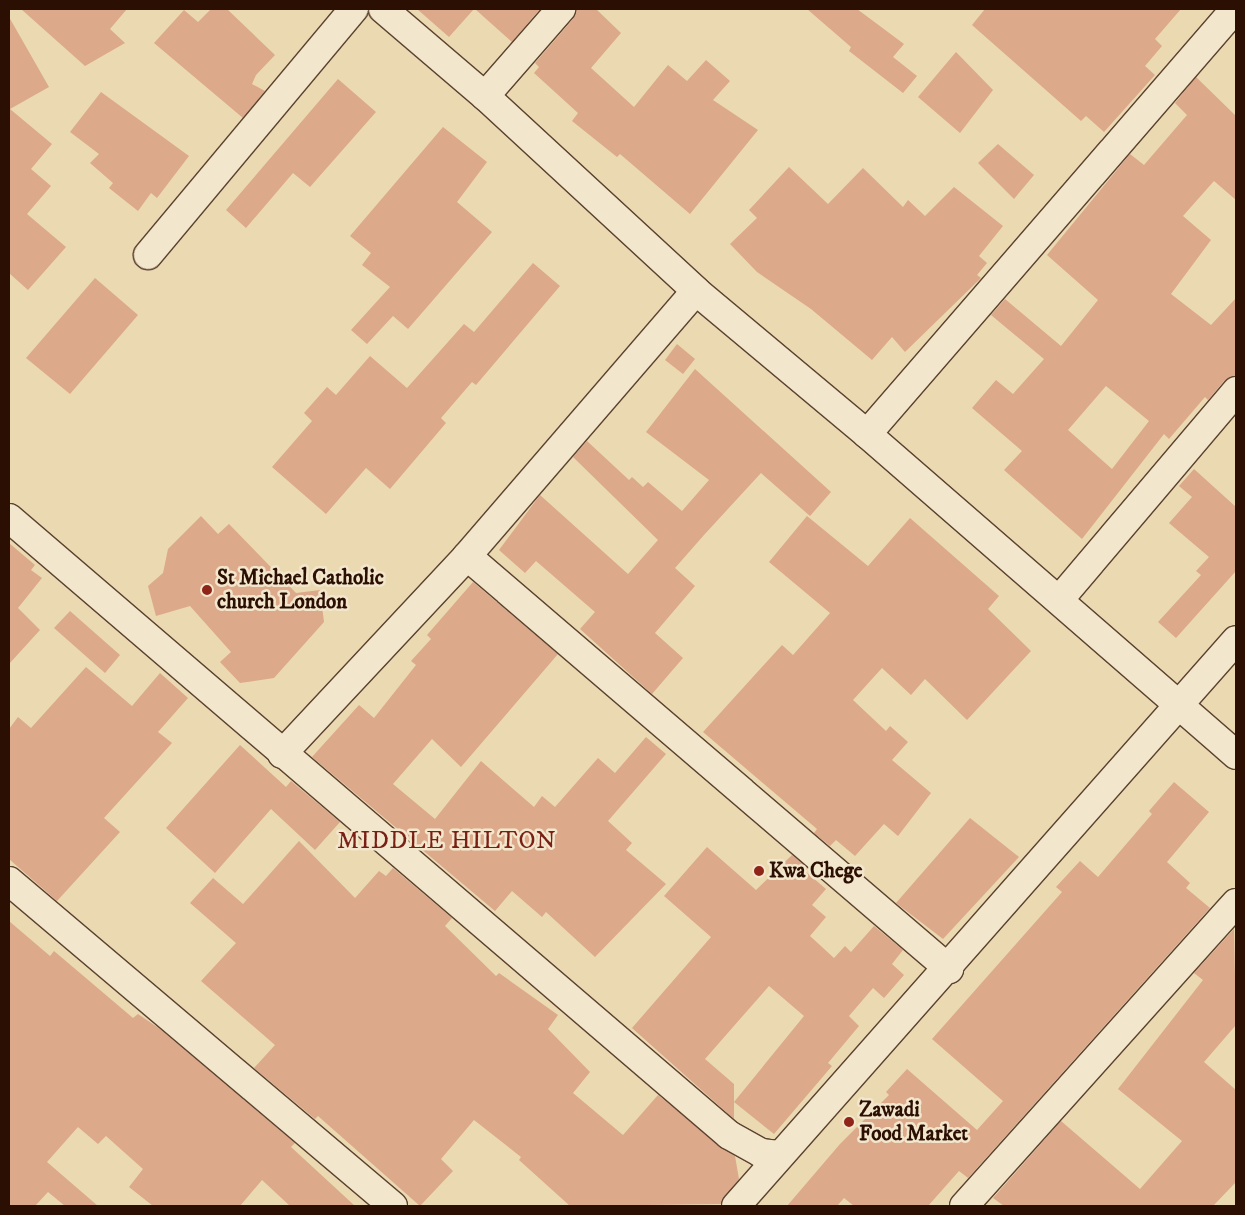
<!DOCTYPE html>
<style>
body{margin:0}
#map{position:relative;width:1245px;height:1215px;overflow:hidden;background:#ebd9b2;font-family:"IM FELL DW Pica",serif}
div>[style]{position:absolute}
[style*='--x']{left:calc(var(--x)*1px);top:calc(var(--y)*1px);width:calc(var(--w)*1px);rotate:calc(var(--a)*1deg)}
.building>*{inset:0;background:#dca98a}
.roads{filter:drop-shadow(1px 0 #5c422f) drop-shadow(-1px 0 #5c422f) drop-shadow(0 1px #5c422f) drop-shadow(0 -1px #5c422f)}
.minor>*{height:28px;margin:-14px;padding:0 14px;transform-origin:14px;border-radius:14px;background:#f2e6cd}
.dots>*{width:14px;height:14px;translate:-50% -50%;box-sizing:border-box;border:2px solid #f2e6cd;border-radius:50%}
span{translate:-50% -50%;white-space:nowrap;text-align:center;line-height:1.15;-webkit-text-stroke:5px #f2e6cd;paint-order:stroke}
.poi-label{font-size:21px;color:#2c0f03;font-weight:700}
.left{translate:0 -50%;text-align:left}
.quarter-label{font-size:24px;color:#7a1f14;letter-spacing:1px}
.frame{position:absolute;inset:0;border:10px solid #2c0f03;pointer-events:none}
</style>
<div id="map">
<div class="building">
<div style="clip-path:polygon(21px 9px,127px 9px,110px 29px,125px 43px,85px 66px)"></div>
<div style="clip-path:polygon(211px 9px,227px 9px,275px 55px,256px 75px,252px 84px,265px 91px,243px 118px,154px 43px,184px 10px,198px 22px)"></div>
<div style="clip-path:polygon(417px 9px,474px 9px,449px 37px)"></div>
<div style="clip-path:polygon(475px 9px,540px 9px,512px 42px)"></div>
<div style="clip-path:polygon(576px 9px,596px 9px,621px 33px,591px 68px,634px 107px,668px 65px,687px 81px,706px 60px,730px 81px,713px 100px,758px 130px,690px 214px,620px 154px,617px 157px,572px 121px,578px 113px,534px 73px,539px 67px,535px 63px,573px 19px)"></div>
<div style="clip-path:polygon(807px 9px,857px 9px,904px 44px,893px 57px,917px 76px,903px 93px,849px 51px,851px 47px)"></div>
<div style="clip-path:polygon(985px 9px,1181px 9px,1155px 39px,1162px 46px,1145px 66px,1155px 75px,1104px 132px,1086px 116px,1081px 121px,972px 25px)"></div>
<div style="clip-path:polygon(9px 17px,49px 87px,10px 109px,52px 144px,31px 169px,51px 186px,27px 214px,66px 247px,28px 290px,9px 273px)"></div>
<div style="clip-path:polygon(956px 52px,993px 90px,960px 133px,918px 97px)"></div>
<div style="clip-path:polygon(evenodd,1196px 77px,1236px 116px,1236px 200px,1214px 181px,1183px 216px,1211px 240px,1171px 294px,1211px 325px,1236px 298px,1236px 376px,1224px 381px,1208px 400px,1205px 397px,1169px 439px,1164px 434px,1082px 539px,1004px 470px,1022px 451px,972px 408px,996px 380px,1013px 394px,1044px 359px,991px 315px,1005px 299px,1061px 346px,1098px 300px,1047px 255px,1130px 154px,1144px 165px,1187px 115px,1175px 103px,1196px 77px,1106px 386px,1149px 421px,1112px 469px,1068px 430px,1106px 386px)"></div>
<div style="clip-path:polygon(338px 79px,376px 112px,310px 187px,293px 173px,246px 228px,226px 210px)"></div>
<div style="clip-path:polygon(101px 92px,189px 156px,157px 198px,151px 193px,138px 211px,109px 188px,113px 183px,90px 163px,99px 154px,70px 132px)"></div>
<div style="clip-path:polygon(443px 127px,487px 162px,457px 202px,492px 232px,408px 329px,393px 316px,367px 344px,351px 330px,390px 287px,362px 265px,371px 253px,350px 236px)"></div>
<div style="clip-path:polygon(998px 144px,1034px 175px,1014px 199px,978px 163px)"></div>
<div style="clip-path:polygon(789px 167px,828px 204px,863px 168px,903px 207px,908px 200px,925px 216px,954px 187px,1003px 226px,979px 256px,987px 263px,977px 275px,981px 278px,905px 352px,892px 337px,872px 360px,811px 309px,757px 272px,730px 244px,757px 218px,749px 210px)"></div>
<div style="clip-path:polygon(533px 263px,560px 286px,476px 385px,472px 382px,441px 418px,446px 423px,390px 489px,366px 468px,326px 514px,272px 467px,312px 421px,304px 413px,327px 387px,336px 395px,370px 356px,407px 388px,464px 324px,474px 332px)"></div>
<div style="clip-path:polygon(95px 278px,138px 315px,70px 394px,26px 358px)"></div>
<div style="clip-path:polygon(677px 344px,695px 359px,683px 374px,665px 360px)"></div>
<div style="clip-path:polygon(695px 369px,831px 492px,810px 516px,761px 473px,704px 535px,675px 568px,695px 586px,655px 633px,683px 658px,652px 694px,580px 629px,595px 612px,536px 561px,525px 573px,499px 550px,540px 495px,628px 574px,658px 540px,573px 457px,587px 441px,629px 480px,632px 477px,643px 487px,648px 482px,682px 511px,709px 480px,646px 432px)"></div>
<div style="clip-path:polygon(1194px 469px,1236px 507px,1236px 571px,1176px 638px,1158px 622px,1201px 575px,1196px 571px,1209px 557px,1169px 523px,1192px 497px,1179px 486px)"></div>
<div style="clip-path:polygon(201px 516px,218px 534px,229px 524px,296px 593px,320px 590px,324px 622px,274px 678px,240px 683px,220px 662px,231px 652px,190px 606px,156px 616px,148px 586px,163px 573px,168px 549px)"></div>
<div style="clip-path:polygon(807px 516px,868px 566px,910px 518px,999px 596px,988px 609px,1031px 651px,967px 720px,925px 679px,911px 695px,882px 668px,853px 700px,886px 731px,890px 726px,908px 742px,892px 760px,931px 793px,898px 836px,884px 824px,855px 856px,836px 840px,830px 846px,814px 833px,817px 829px,703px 732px,782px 645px,793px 655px,830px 613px,769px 562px)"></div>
<div style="clip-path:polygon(9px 543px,35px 565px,31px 570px,42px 578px,18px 608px,40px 630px,9px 664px)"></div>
<div style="clip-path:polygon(473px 582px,558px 654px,461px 767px,432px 739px,393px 784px,435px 819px,481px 761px,534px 807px,542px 796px,555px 807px,598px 758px,615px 773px,646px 737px,666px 754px,608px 821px,632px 843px,626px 850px,666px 884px,595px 957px,546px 912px,542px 917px,512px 891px,495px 911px,312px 757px,359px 705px,374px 718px,416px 665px,411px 661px,431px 639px,427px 635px)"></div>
<div style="clip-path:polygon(70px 611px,120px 655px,105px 673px,54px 628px)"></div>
<div style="clip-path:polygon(86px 667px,132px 706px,160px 673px,188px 698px,158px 732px,172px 743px,104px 818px,120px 832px,57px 901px,9px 859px,9px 729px,18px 717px,31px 728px)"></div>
<div style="clip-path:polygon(240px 745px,286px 787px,291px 781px,340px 822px,315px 850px,271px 809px,215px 873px,166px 828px)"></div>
<div style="clip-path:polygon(1174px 782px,1209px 812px,1167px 862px,1190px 883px,1186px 888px,1210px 908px,968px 1178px,959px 1171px,928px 1206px,854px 1206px,844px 1198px,837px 1206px,787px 1206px,840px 1144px,889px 1095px,886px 1092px,907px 1069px,977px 1130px,1003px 1101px,932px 1039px,1062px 892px,1056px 887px,1080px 861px,1098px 877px,1152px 814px,1149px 811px)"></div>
<div style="clip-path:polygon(970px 818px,1019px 857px,943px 939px,896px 903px)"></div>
<div style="clip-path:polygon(299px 841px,355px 898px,379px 871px,386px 876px,393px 868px,452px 918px,445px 926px,496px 976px,499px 973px,558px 1015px,548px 1029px,590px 1072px,573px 1093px,623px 1135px,658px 1095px,735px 1156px,739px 1179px,721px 1204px,570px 1206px,519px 1160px,521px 1157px,474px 1120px,441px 1159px,453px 1171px,420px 1206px,318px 1116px,315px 1119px,254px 1068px,275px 1045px,201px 981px,236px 943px,190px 903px,213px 878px,243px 904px)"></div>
<div style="clip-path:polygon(707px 847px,756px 890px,792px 855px,808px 868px,805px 871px,826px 889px,812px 905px,826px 917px,810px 936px,834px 958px,845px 946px,851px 952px,874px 926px,903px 950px,892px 964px,904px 975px,884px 998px,873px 988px,849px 1016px,859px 1026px,828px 1063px,832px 1066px,774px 1134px,734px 1102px,804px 1016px,769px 986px,705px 1059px,734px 1084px,734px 1119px,632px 1028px,711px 937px,664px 896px)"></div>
<div style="clip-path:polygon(9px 921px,50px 956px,54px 951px,133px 1018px,138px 1014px,160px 1029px,295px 1143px,291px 1147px,355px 1206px,290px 1206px,262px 1180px,240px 1206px,153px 1206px,129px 1187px,143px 1169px,106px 1136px,98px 1144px,78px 1127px,47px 1162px,98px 1206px,65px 1206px,48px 1192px,35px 1206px,9px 1206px)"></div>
<div style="clip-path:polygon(1234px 929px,1236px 1025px,1204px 1062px,1236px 1090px,1236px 1182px,1213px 1206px,1004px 1206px,993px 1198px,1061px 1121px,1140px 1189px,1182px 1141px,1118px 1089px,1203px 980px,1194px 973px)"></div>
</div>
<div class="roads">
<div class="minor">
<div style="--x:383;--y:9;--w:134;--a:40.5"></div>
<div style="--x:485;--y:96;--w:287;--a:42.7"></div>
<div style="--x:696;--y:291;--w:223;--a:39.9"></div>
<div style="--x:867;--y:434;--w:489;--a:41"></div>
<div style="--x:485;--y:96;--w:116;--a:-48.9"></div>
<div style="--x:148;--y:255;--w:321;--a:-50.1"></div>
<div style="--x:867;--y:434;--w:562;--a:-49.11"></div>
<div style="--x:9;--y:518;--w:948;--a:40.59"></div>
<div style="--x:729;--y:1135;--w:37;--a:29"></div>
<div style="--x:761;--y:1153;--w:18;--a:6"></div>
<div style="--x:467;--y:556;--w:635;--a:40.59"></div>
<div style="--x:1059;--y:600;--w:274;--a:-49.7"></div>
<div style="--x:282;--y:754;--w:271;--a:-46.9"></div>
<div style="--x:467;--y:556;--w:350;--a:-49.2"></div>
<div style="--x:9;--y:881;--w:503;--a:40.24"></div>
<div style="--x:736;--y:1206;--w:755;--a:-48.54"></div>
<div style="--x:964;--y:1206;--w:407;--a:-48.1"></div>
</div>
</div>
<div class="dots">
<div style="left:207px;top:590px;background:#8f2418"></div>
<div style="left:759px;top:871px;background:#8f2418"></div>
<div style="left:849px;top:1122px;background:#8f2418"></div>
</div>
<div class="poi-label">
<span class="left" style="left:217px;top:590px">St Michael Catholic<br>church London</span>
<span class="left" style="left:769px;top:871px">Kwa Chege</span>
<span class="left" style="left:859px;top:1122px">Zawadi<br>Food Market</span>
</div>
<div class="quarter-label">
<span style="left:447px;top:842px">MIDDLE HILTON</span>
</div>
<div class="frame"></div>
</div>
